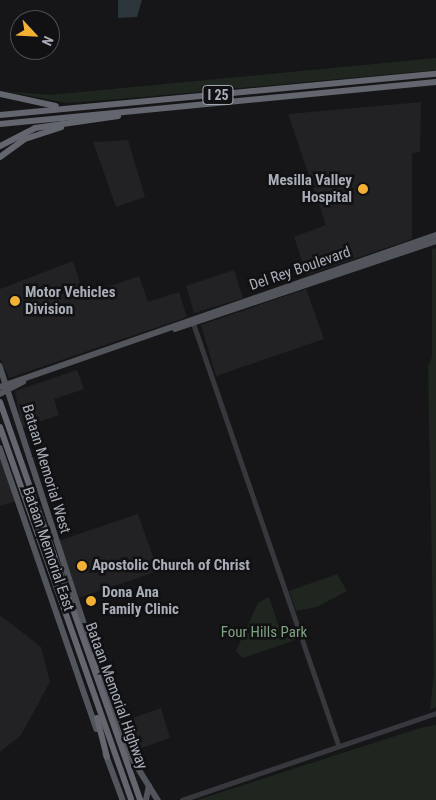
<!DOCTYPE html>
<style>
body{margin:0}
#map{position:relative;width:436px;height:800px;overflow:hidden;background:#161618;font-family:"Roboto Condensed",sans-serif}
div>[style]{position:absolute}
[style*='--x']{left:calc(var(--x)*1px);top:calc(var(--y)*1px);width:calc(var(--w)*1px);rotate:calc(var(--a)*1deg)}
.built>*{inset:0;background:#222225}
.green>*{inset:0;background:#1e261f}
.water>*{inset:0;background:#2c353c}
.minor>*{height:4.5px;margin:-2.25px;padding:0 2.25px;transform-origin:2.25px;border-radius:2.25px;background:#37383d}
.major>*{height:5.5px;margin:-2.75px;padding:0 2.75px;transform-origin:2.75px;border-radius:2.75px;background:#53555c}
.highway>*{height:6px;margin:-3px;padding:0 3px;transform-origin:3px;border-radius:3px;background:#63666e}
.dots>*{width:14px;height:14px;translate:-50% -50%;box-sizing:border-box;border:2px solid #111113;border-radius:50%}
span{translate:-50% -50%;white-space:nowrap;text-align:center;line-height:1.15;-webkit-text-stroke:5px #111113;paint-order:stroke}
.shield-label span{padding:1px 4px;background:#111113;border:1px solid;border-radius:4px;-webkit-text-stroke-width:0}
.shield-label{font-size:14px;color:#a8adb8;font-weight:700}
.poi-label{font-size:15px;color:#a8adb8;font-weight:700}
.right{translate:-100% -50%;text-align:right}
.left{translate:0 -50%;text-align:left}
.street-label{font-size:15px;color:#a8adb8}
.park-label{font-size:15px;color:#7fa381}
.north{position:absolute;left:10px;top:10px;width:50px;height:50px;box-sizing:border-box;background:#111113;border:1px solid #4d4f55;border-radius:50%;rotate:115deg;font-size:14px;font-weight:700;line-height:20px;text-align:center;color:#a8adb8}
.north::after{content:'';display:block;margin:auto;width:18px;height:22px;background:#f2b134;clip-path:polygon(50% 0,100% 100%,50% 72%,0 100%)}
</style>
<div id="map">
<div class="built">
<div style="clip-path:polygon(421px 102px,420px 152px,412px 153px,412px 239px,307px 275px,294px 237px,326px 225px,288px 114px)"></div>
<div style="clip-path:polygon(128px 140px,145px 197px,116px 207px,93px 142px)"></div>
<div style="clip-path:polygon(73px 261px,84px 295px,139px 276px,148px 302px,179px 292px,187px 317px,9px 378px,0 358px,0 289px)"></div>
<div style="clip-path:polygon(234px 270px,243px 298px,194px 313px,186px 286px)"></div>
<div style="clip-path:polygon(306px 289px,324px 339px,216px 376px,201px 325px)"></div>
<div style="clip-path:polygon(77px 370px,84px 389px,54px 399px,59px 415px,22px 428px,15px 391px)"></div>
<div style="clip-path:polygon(0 455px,16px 501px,0 506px)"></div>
<div style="clip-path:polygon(138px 514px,158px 571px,79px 598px,58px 541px)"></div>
<div style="clip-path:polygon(0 615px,41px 647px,50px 682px,21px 735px,0 752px)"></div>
<div style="clip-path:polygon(161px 708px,170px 738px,133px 751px,121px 722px)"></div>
</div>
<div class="green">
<div style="clip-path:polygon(436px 58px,436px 70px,143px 97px,66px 103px,5px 91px,49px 95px)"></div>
<div style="clip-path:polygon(436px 248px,436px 707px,430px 710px,434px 673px,428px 367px,432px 357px,432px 249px)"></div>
<div style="clip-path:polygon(337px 574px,347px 591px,317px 607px,296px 611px,289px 591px)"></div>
<div style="clip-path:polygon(269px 597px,283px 639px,297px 635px,298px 639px,243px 658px,236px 651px,258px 603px)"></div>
<div style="clip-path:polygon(436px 725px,436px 800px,197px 800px,420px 728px)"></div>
</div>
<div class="water">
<div style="clip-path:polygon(118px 0,142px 0,137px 17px,118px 18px)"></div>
</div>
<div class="minor">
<div style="--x:193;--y:322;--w:448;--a:71"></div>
<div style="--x:182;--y:800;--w:268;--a:-18.9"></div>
</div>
<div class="major">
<div style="--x:175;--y:329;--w:275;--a:-18.6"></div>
<div style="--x:0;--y:366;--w:309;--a:71.9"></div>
<div style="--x:0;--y:387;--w:462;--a:-19.2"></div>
<div style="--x:0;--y:394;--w:26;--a:-28"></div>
<div style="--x:0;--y:448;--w:297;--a:71"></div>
<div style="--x:100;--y:674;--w:86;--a:69.7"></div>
<div style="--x:130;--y:755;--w:53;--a:58.1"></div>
<div style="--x:106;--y:754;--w:49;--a:69.7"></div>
<div style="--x:146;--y:800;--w:14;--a:-78"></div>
</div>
<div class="highway">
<div style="--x:0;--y:94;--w:57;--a:12.1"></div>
<div style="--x:0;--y:115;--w:438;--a:-5.4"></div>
<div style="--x:0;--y:124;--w:438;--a:-5.5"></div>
<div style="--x:0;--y:146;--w:39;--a:-27"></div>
<div style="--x:35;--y:128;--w:84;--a:-8.2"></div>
<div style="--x:0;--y:157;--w:31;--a:-36"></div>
<div style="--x:25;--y:139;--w:38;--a:-18"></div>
<div style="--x:0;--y:402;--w:422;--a:70.6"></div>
<div style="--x:0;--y:427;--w:395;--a:70.6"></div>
<div style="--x:91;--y:656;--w:23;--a:65"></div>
<div style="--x:97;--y:718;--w:40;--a:75.6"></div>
</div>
<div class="dots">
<div style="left:363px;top:189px;background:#f2b134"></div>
<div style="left:15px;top:301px;background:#f2b134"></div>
<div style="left:82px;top:566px;background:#f2b134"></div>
<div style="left:91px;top:601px;background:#f2b134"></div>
</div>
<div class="shield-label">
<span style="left:218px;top:95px">I 25</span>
</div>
<div class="poi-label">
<span class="right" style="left:352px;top:189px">Mesilla Valley<br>Hospital</span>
<span class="left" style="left:25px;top:301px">Motor Vehicles<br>Division</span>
<span class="left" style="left:92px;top:566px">Apostolic Church of Christ</span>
<span class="left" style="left:102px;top:601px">Dona Ana<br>Family Clinic</span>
</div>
<div class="street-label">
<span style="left:300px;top:269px;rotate:-19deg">Del Rey Boulevard</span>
<span style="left:46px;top:469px;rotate:73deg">Bataan Memorial West</span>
<span style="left:48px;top:549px;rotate:71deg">Bataan Memorial East</span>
<span style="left:116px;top:696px;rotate:70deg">Bataan Memorial Highway</span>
</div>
<div class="park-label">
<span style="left:264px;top:633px">Four Hills Park</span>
</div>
<div class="north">N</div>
</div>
